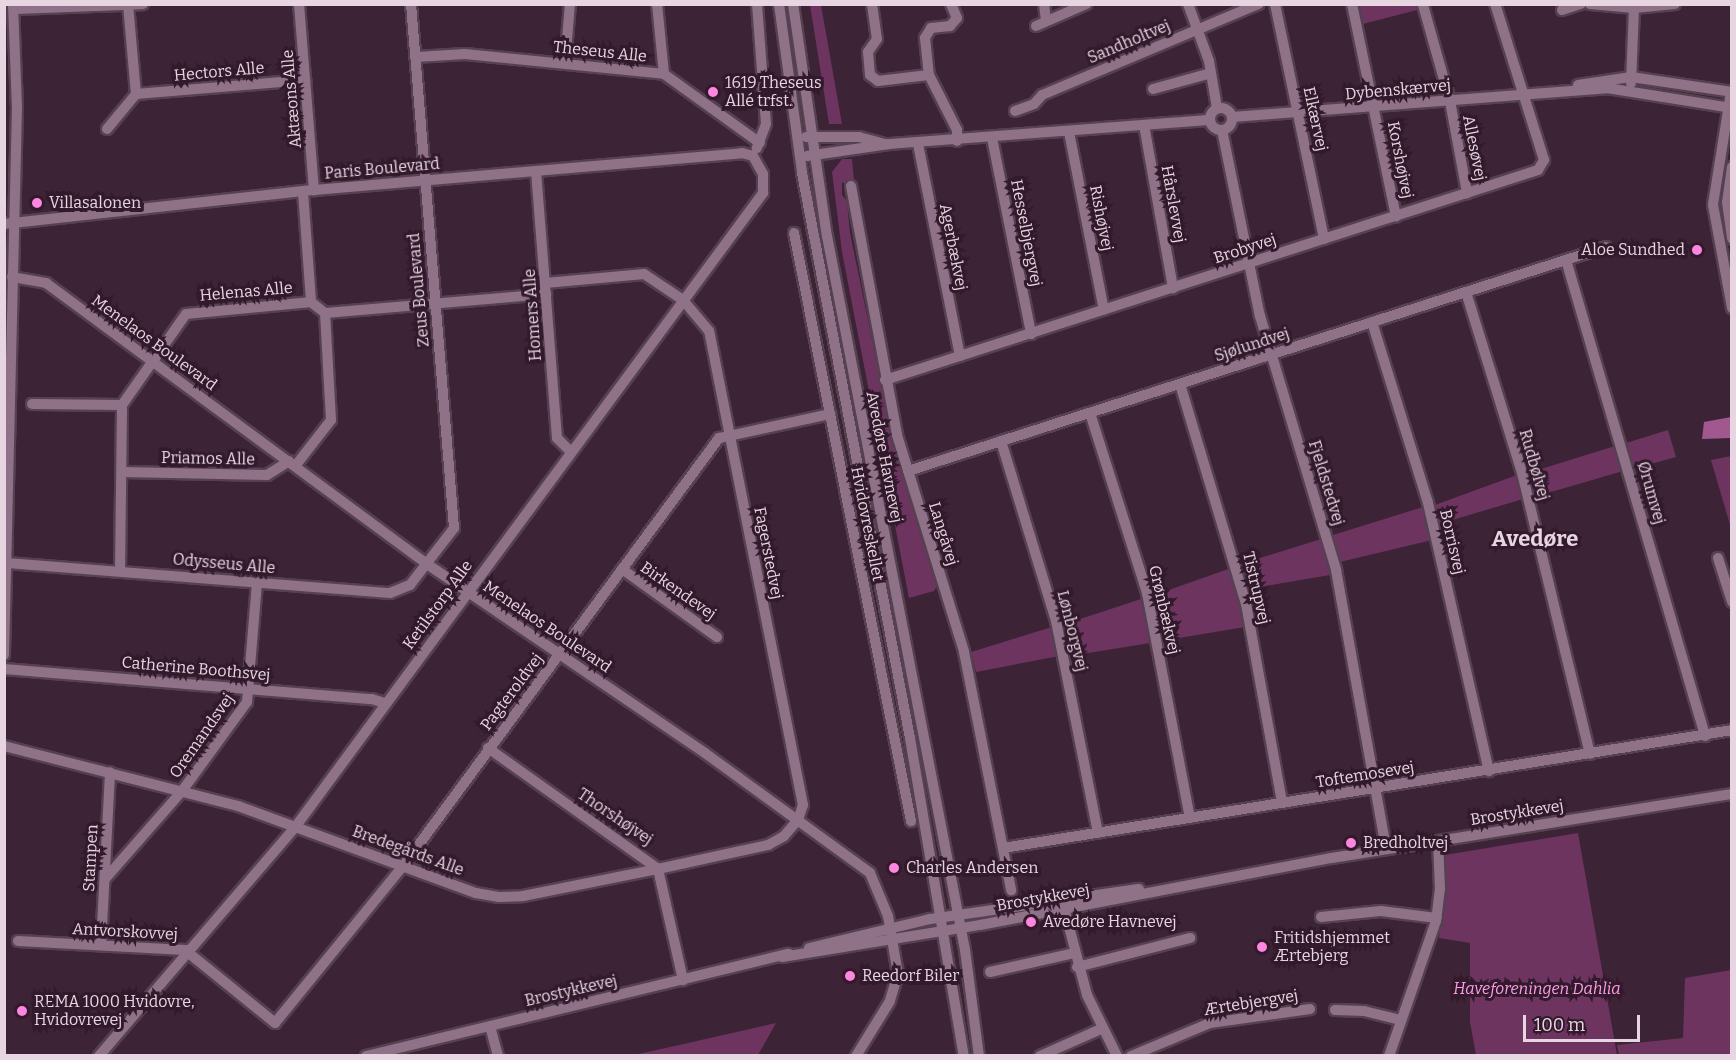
<!DOCTYPE html>
<meta charset="utf-8">
<style>
body{margin:0}
#map{position:relative;width:1736px;height:1060px;overflow:hidden;background:#3c2336;font-family:Bitter,serif}
div>[style]{position:absolute}
[style*='--x']{left:calc(var(--x)*1px);top:calc(var(--y)*1px);width:calc(var(--w)*1px);rotate:calc(var(--a)*1deg)}
.green>*{inset:0;background:#6d3460}
.water>*{inset:0;background:#a0588f}
.roads{filter:drop-shadow(2px 0 #554150) drop-shadow(-2px 0 #554150) drop-shadow(0 2px #554150) drop-shadow(0 -2px #554150)}
.minor>*{height:10px;margin:-5px;padding:0 5px;transform-origin:5px;border-radius:5px;background:#8f7287}
.minor>.ring{margin:-5px;padding:0;box-sizing:content-box;background:none;border:10px solid #8f7287;border-radius:50%}
.dots>*{width:16px;height:16px;translate:-50% -50%;box-sizing:border-box;border:3px solid #321a2c;border-radius:50%}
span{translate:-50% -50%;white-space:nowrap;text-align:center;line-height:1.15;-webkit-text-stroke:6px #321a2c;paint-order:stroke}
.street-label{font-size:16px;color:#e7d6e1}
.poi-label{font-size:16px;color:#e7d6e1}
.left{translate:0 -50%;text-align:left}
.right{translate:-100% -50%;text-align:right}
.park-label{font-size:16px;color:#fe9be5;font-style:italic}
.district-label{font-size:22px;color:#e7d6e1;font-weight:700}
.frame{position:absolute;inset:0;border:6px solid #e7d6e1;pointer-events:none}
.scale{position:absolute;left:1523px;top:1015px;width:117px;height:27px;box-sizing:border-box;border:3px solid #e7d6e1;border-top:0;padding-left:8px;font-size:18px;line-height:21px;white-space:nowrap;color:#e7d6e1;-webkit-text-stroke:4px #321a2c;paint-order:stroke}
</style>
<div id="map">
<div class="green">
<div style="clip-path:polygon(1359px 4px,1436px 5px,1363px 24px)"></div>
<div style="clip-path:polygon(810px 5px,821px 5px,842px 124px,829px 124px)"></div>
<div style="clip-path:polygon(842px 159px,852px 159px,854px 181px,842px 183px,842px 195px,847px 201px,850px 233px,895px 451px,937px 586px,934px 591px,909px 598px,842px 252px,832px 172px)"></div>
<div style="clip-path:polygon(1668px 430px,1676px 457px,1633px 469px,1626px 443px)"></div>
<div style="clip-path:polygon(1615px 446px,1623px 471px,1534px 497px,1528px 473px)"></div>
<div style="clip-path:polygon(1731px 456px,1732px 456px,1731px 528px,1711px 460px)"></div>
<div style="clip-path:polygon(1517px 475px,1523px 499px,1439px 524px,1435px 505px)"></div>
<div style="clip-path:polygon(1423px 507px,1432px 540px,1340px 562px,1333px 535px)"></div>
<div style="clip-path:polygon(1321px 539px,1330px 575px,1248px 589px,1241px 564px)"></div>
<div style="clip-path:polygon(1231px 568px,1245px 627px,1161px 641px,1152px 596px)"></div>
<div style="clip-path:polygon(1141px 599px,1150px 643px,1070px 656px,1062px 625px)"></div>
<div style="clip-path:polygon(1052px 627px,1059px 656px,976px 672px,971px 652px)"></div>
<div style="clip-path:polygon(1578px 833px,1617px 1055px,1476px 1055px,1470px 1022px,1470px 943px,1439px 938px,1445px 893px,1445px 855px)"></div>
<div style="clip-path:polygon(1731px 970px,1731px 1055px,1619px 1055px,1617px 1045px,1683px 1038px,1685px 978px)"></div>
<div style="clip-path:polygon(776px 1023px,758px 1055px,634px 1055px,688px 1043px)"></div>
</div>
<div class="water">
<div style="clip-path:polygon(1731px 417px,1731px 438px,1702px 439px,1704px 422px)"></div>
</div>
<div class="roads">
<div class="minor">
<div style="--x:299;--y:4;--w:187;--a:85.4"></div>
<div style="--x:657;--y:4;--w:70;--a:84.3"></div>
<div style="--x:757;--y:4;--w:120;--a:85.7"></div>
<div style="--x:766;--y:124;--w:26;--a:111"></div>
<div style="--x:779;--y:4;--w:171;--a:82.2"></div>
<div style="--x:802;--y:173;--w:575;--a:79.18"></div>
<div style="--x:910;--y:738;--w:323;--a:80.4"></div>
<div style="--x:793;--y:4;--w:234;--a:81.7"></div>
<div style="--x:827;--y:236;--w:727;--a:79.06"></div>
<div style="--x:965;--y:950;--w:107;--a:82.5"></div>
<div style="--x:872;--y:4;--w:35;--a:82"></div>
<div style="--x:877;--y:39;--w:16;--a:125"></div>
<div style="--x:868;--y:52;--w:23;--a:85"></div>
<div style="--x:870;--y:75;--w:10;--a:37"></div>
<div style="--x:878;--y:81;--w:51;--a:-6.7"></div>
<div style="--x:951;--y:4;--w:15;--a:67"></div>
<div style="--x:957;--y:18;--w:11;--a:131"></div>
<div style="--x:950;--y:26;--w:19;--a:174"></div>
<div style="--x:931;--y:28;--w:12;--a:121"></div>
<div style="--x:925;--y:38;--w:37;--a:84"></div>
<div style="--x:929;--y:75;--w:62;--a:63"></div>
<div style="--x:957;--y:130;--w:11;--a:90"></div>
<div style="--x:1044;--y:4;--w:17;--a:83"></div>
<div style="--x:1188;--y:4;--w:61;--a:69.8"></div>
<div style="--x:1209;--y:61;--w:48;--a:80.3"></div>
<div style="--x:1275;--y:4;--w:240;--a:78.2"></div>
<div style="--x:1352;--y:4;--w:217;--a:78.3"></div>
<div style="--x:1590;--y:4;--w:44;--a:5.2"></div>
<div style="--x:1634;--y:8;--w:4;--a:-90"></div>
<div style="--x:1423;--y:5;--w:100;--a:74.3"></div>
<div style="--x:1450;--y:101;--w:94;--a:79.5"></div>
<div style="--x:15;--y:9;--w:128;--a:-2.2"></div>
<div style="--x:1562;--y:10;--w:20;--a:-18"></div>
<div style="--x:1036;--y:26;--w:55;--a:-23.7"></div>
<div style="--x:416;--y:57;--w:49;--a:-3.5"></div>
<div style="--x:465;--y:54;--w:200;--a:5.7"></div>
<div style="--x:664;--y:74;--w:118;--a:35.7"></div>
<div style="--x:565;--y:63;--w:59;--a:-85.2"></div>
<div style="--x:1631;--y:83;--w:75;--a:-87.7"></div>
<div style="--x:1634;--y:8;--w:41;--a:-5.6"></div>
<div style="--x:1578;--y:85;--w:54;--a:-8.6"></div>
<div style="--x:1631;--y:77;--w:102;--a:8.4"></div>
<div style="--x:1153;--y:89;--w:60;--a:-15.4"></div>
<div style="--x:1731;--y:92;--w:114;--a:99.1"></div>
<div style="--x:1713;--y:205;--w:105;--a:79.5"></div>
<div style="--x:136;--y:94;--w:170;--a:-4.7"></div>
<div class="ring" style="left:1210px;top:108px;width:12px;height:12px"></div>
<div style="--x:1015;--y:111;--w:20;--a:-20"></div>
<div style="--x:1034;--y:104;--w:12;--a:-48"></div>
<div style="--x:1042;--y:95;--w:235;--a:-22.8"></div>
<div style="--x:1232;--y:117;--w:376;--a:-4.4"></div>
<div style="--x:1607;--y:88;--w:127;--a:9.1"></div>
<div style="--x:1144;--y:125;--w:166;--a:79.9"></div>
<div style="--x:107;--y:129;--w:45;--a:-50.4"></div>
<div style="--x:136;--y:94;--w:90;--a:-95.1"></div>
<div style="--x:1222;--y:130;--w:190;--a:78.5"></div>
<div style="--x:1260;--y:316;--w:265;--a:73.3"></div>
<div style="--x:1336;--y:570;--w:283;--a:79.8"></div>
<div style="--x:1069;--y:132;--w:181;--a:78.9"></div>
<div style="--x:806;--y:137;--w:53;--a:0"></div>
<div style="--x:859;--y:137;--w:28;--a:15"></div>
<div style="--x:992;--y:138;--w:200;--a:78.7"></div>
<div style="--x:918;--y:144;--w:216;--a:78.8"></div>
<div style="--x:807;--y:156;--w:83;--a:-8.3"></div>
<div style="--x:889;--y:144;--w:322;--a:-4.3"></div>
<div style="--x:1732;--y:167;--w:35;--a:98"></div>
<div style="--x:1727;--y:202;--w:37;--a:82"></div>
<div style="--x:536;--y:171;--w:268;--a:85.5"></div>
<div style="--x:557;--y:438;--w:18;--a:45"></div>
<div style="--x:851;--y:186;--w:253;--a:79.5"></div>
<div style="--x:897;--y:435;--w:227;--a:72.8"></div>
<div style="--x:964;--y:652;--w:243;--a:78.8"></div>
<div style="--x:303;--y:192;--w:110;--a:85.8"></div>
<div style="--x:4;--y:224;--w:312;--a:-6.3"></div>
<div style="--x:314;--y:190;--w:430;--a:-4.9"></div>
<div style="--x:742;--y:153;--w:11;--a:15"></div>
<div style="--x:794;--y:233;--w:600;--a:78.75"></div>
<div style="--x:1566;--y:260;--w:496;--a:73.7"></div>
<div style="--x:12;--y:277;--w:35;--a:10"></div>
<div style="--x:46;--y:283;--w:473;--a:36.4"></div>
<div style="--x:427;--y:564;--w:336;--a:34.2"></div>
<div style="--x:705;--y:753;--w:204;--a:36"></div>
<div style="--x:870;--y:873;--w:47;--a:67.3"></div>
<div style="--x:888;--y:916;--w:59;--a:80.2"></div>
<div style="--x:898;--y:974;--w:28;--a:107"></div>
<div style="--x:890;--y:1001;--w:65;--a:121.7"></div>
<div style="--x:1466;--y:292;--w:189;--a:72.8"></div>
<div style="--x:1522;--y:473;--w:289;--a:76.4"></div>
<div style="--x:1372;--y:322;--w:189;--a:72.8"></div>
<div style="--x:1428;--y:503;--w:275;--a:77.2"></div>
<div style="--x:885;--y:380;--w:686;--a:-17.83"></div>
<div style="--x:1538;--y:170;--w:12;--a:-59"></div>
<div style="--x:1544;--y:160;--w:164;--a:-107.4"></div>
<div style="--x:1180;--y:384;--w:230;--a:73.3"></div>
<div style="--x:1246;--y:604;--w:202;--a:79.7"></div>
<div style="--x:32;--y:404;--w:90;--a:0.6"></div>
<div style="--x:1090;--y:413;--w:189;--a:72.4"></div>
<div style="--x:1147;--y:593;--w:229;--a:79.2"></div>
<div style="--x:1001;--y:441;--w:188;--a:73"></div>
<div style="--x:1056;--y:621;--w:216;--a:78.8"></div>
<div style="--x:296;--y:465;--w:57;--a:-52.1"></div>
<div style="--x:331;--y:420;--w:107;--a:-93.2"></div>
<div style="--x:908;--y:471;--w:733;--a:-17.79"></div>
<div style="--x:122;--y:472;--w:145;--a:1.2"></div>
<div style="--x:267;--y:475;--w:26;--a:-32"></div>
<div style="--x:1718;--y:558;--w:46;--a:72.3"></div>
<div style="--x:7;--y:563;--w:384;--a:4.5"></div>
<div style="--x:390;--y:593;--w:22;--a:-22"></div>
<div style="--x:410;--y:585;--w:72;--a:-52.3"></div>
<div style="--x:454;--y:528;--w:526;--a:-94.69"></div>
<div style="--x:622;--y:569;--w:117;--a:35.6"></div>
<div style="--x:120;--y:571;--w:166;--a:-89.3"></div>
<div style="--x:122;--y:405;--w:111;--a:-54.9"></div>
<div style="--x:186;--y:314;--w:126;--a:-5.5"></div>
<div style="--x:311;--y:302;--w:18;--a:38"></div>
<div style="--x:325;--y:313;--w:222;--a:-4.9"></div>
<div style="--x:4;--y:655;--w:547;--a:-88.64"></div>
<div style="--x:17;--y:108;--w:104;--a:-92.2"></div>
<div style="--x:4;--y:669;--w:369;--a:4.7"></div>
<div style="--x:372;--y:699;--w:13;--a:18"></div>
<div style="--x:4;--y:746;--w:242;--a:14.4"></div>
<div style="--x:238;--y:806;--w:253;--a:20.1"></div>
<div style="--x:476;--y:893;--w:23;--a:10"></div>
<div style="--x:499;--y:897;--w:24;--a:-2"></div>
<div style="--x:523;--y:896;--w:138;--a:-11.3"></div>
<div style="--x:658;--y:869;--w:113;--a:-12.3"></div>
<div style="--x:768;--y:845;--w:18;--a:-29"></div>
<div style="--x:784;--y:836;--w:21;--a:-49"></div>
<div style="--x:798;--y:820;--w:16;--a:-72"></div>
<div style="--x:803;--y:805;--w:483;--a:-101.2"></div>
<div style="--x:709;--y:331;--w:40;--a:-130"></div>
<div style="--x:683;--y:300;--w:47;--a:-146.3"></div>
<div style="--x:644;--y:274;--w:99;--a:174.8"></div>
<div style="--x:488;--y:748;--w:209;--a:35.4"></div>
<div style="--x:658;--y:869;--w:114;--a:77.3"></div>
<div style="--x:1003;--y:848;--w:738;--a:-9.19"></div>
<div style="--x:105;--y:879;--w:117;--a:-48.8"></div>
<div style="--x:182;--y:791;--w:110;--a:-53.9"></div>
<div style="--x:247;--y:702;--w:120;--a:-85.2"></div>
<div style="--x:1063;--y:904;--w:94;--a:75.2"></div>
<div style="--x:1087;--y:995;--w:68;--a:63.8"></div>
<div style="--x:1321;--y:917;--w:60;--a:-5.7"></div>
<div style="--x:1381;--y:911;--w:56;--a:7.1"></div>
<div style="--x:18;--y:941;--w:167;--a:3.1"></div>
<div style="--x:185;--y:950;--w:116;--a:39"></div>
<div style="--x:275;--y:1023;--w:203;--a:-50.8"></div>
<div style="--x:403;--y:866;--w:532;--a:-53.56"></div>
<div style="--x:719;--y:438;--w:114;--a:-12.2"></div>
<div style="--x:101;--y:945;--w:173;--a:-87"></div>
<div style="--x:809;--y:948;--w:124;--a:-13.5"></div>
<div style="--x:930;--y:919;--w:211;--a:-8.2"></div>
<div style="--x:782;--y:957;--w:201;--a:-9.2"></div>
<div style="--x:980;--y:925;--w:358;--a:-10.8"></div>
<div style="--x:1332;--y:858;--w:405;--a:-9.1"></div>
<div style="--x:1077;--y:967;--w:117;--a:-14.4"></div>
<div style="--x:990;--y:972;--w:86;--a:-12.7"></div>
<div style="--x:1335;--y:1010;--w:29;--a:2"></div>
<div style="--x:1364;--y:1011;--w:36;--a:14"></div>
<div style="--x:490;--y:1026;--w:31;--a:75"></div>
<div style="--x:99;--y:1056;--w:303;--a:-49.4"></div>
<div style="--x:296;--y:826;--w:787;--a:-53.58"></div>
<div style="--x:763;--y:193;--w:19;--a:-90"></div>
<div style="--x:763;--y:174;--w:21;--a:-119"></div>
<div style="--x:366;--y:1056;--w:435;--a:-13.6"></div>
<div style="--x:1040;--y:1056;--w:67;--a:-23.9"></div>
<div style="--x:1131;--y:1056;--w:86;--a:-22.7"></div>
<div style="--x:1210;--y:1023;--w:101;--a:-8"></div>
<div style="--x:1389;--y:1056;--w:143;--a:-70.8"></div>
<div style="--x:1436;--y:921;--w:32;--a:-83"></div>
<div style="--x:1440;--y:889;--w:48;--a:-92.4"></div>
</div>
</div>
<div class="dots">
<div style="left:713px;top:92px;background:#fd86e1"></div>
<div style="left:37px;top:203px;background:#fd86e1"></div>
<div style="left:1697px;top:250px;background:#fd86e1"></div>
<div style="left:1351px;top:843px;background:#fd86e1"></div>
<div style="left:894px;top:868px;background:#fd86e1"></div>
<div style="left:1031px;top:922px;background:#fd86e1"></div>
<div style="left:1262px;top:947px;background:#fd86e1"></div>
<div style="left:850px;top:976px;background:#fd86e1"></div>
<div style="left:22px;top:1011px;background:#fd86e1"></div>
</div>
<div class="street-label">
<span style="left:1129px;top:42px;rotate:-23deg">Sandholtvej</span>
<span style="left:600px;top:52px;rotate:6deg">Theseus Alle</span>
<span style="left:219px;top:72px;rotate:-5deg">Hectors Alle</span>
<span style="left:1398px;top:90px;rotate:-5deg">Dybenskærvej</span>
<span style="left:292px;top:99px;rotate:-95deg">Aktæons Alle</span>
<span style="left:1315px;top:119px;rotate:78deg">Elkærvej</span>
<span style="left:1474px;top:148px;rotate:79deg">Allesøvej</span>
<span style="left:1400px;top:160px;rotate:79deg">Korshøjvej</span>
<span style="left:382px;top:169px;rotate:-5deg">Paris Boulevard</span>
<span style="left:1173px;top:204px;rotate:80deg">Hårslevvej</span>
<span style="left:1101px;top:218px;rotate:79deg">Rishøjvej</span>
<span style="left:1026px;top:233px;rotate:79deg">Hesselbjergvej</span>
<span style="left:953px;top:247px;rotate:79deg">Agerbækvej</span>
<span style="left:1245px;top:249px;rotate:-18deg">Brobyvej</span>
<span style="left:419px;top:290px;rotate:-95deg">Zeus Boulevard</span>
<span style="left:246px;top:292px;rotate:-5deg">Helenas Alle</span>
<span style="left:533px;top:315px;rotate:-94deg">Homers Alle</span>
<span style="left:154px;top:343px;rotate:36deg">Menelaos Boulevard</span>
<span style="left:1252px;top:345px;rotate:-18deg">Sjølundvej</span>
<span style="left:884px;top:457px;rotate:79deg">Avedøre Havnevej</span>
<span style="left:208px;top:459px;rotate:1deg">Priamos Alle</span>
<span style="left:1534px;top:465px;rotate:74deg">Rudbølvej</span>
<span style="left:1326px;top:483px;rotate:73deg">Fjeldstedvej</span>
<span style="left:1651px;top:493px;rotate:74deg">Ørumvej</span>
<span style="left:867px;top:524px;rotate:79deg">Hvidovreskellet</span>
<span style="left:943px;top:534px;rotate:73deg">Langåvej</span>
<span style="left:1452px;top:542px;rotate:77deg">Borrisvej</span>
<span style="left:768px;top:553px;rotate:79deg">Fagerstedvej</span>
<span style="left:224px;top:564px;rotate:5deg">Odysseus Alle</span>
<span style="left:1256px;top:588px;rotate:77deg">Tistrupvej</span>
<span style="left:678px;top:591px;rotate:35deg">Birkendevej</span>
<span style="left:438px;top:605px;rotate:-54deg">Ketilstorp Alle</span>
<span style="left:1164px;top:610px;rotate:77deg">Grønbækvej</span>
<span style="left:547px;top:627px;rotate:34deg">Menelaos Boulevard</span>
<span style="left:1072px;top:631px;rotate:76deg">Lønborgvej</span>
<span style="left:196px;top:669px;rotate:5deg">Catherine Boothsvej</span>
<span style="left:512px;top:692px;rotate:-53deg">Pagteroldvej</span>
<span style="left:202px;top:736px;rotate:-55deg">Oremandsvej</span>
<span style="left:1365px;top:775px;rotate:-9deg">Toftemosevej</span>
<span style="left:1517px;top:813px;rotate:-9deg">Brostykkevej</span>
<span style="left:615px;top:817px;rotate:34deg">Thorshøjvej</span>
<span style="left:408px;top:851px;rotate:20deg">Bredegårds Alle</span>
<span style="left:91px;top:858px;rotate:-87deg">Stampen</span>
<span style="left:1043px;top:898px;rotate:-10deg">Brostykkevej</span>
<span style="left:125px;top:932px;rotate:3deg">Antvorskovvej</span>
<span style="left:571px;top:991px;rotate:-13deg">Brostykkevej</span>
<span style="left:1251px;top:1003px;rotate:-9deg">Ærtebjergvej</span>
</div>
<div class="poi-label">
<span class="left" style="left:725px;top:92px">1619 Theseus<br>Allé trfst.</span>
<span class="left" style="left:49px;top:203px">Villasalonen</span>
<span class="right" style="left:1685px;top:250px">Aloe Sundhed</span>
<span class="left" style="left:1363px;top:843px">Bredholtvej</span>
<span class="left" style="left:906px;top:868px">Charles Andersen</span>
<span class="left" style="left:1043px;top:922px">Avedøre Havnevej</span>
<span class="left" style="left:1274px;top:947px">Fritidshjemmet<br>Ærtebjerg</span>
<span class="left" style="left:862px;top:976px">Reedorf Biler</span>
<span class="left" style="left:34px;top:1011px">REMA 1000 Hvidovre,<br>Hvidovrevej</span>
</div>
<div class="park-label">
<span style="left:1537px;top:989px">Haveforeningen Dahlia</span>
</div>
<div class="district-label">
<span style="left:1535px;top:539px">Avedøre</span>
</div>
<div class="frame"></div>
<div class="scale">100 m</div>
</div>
